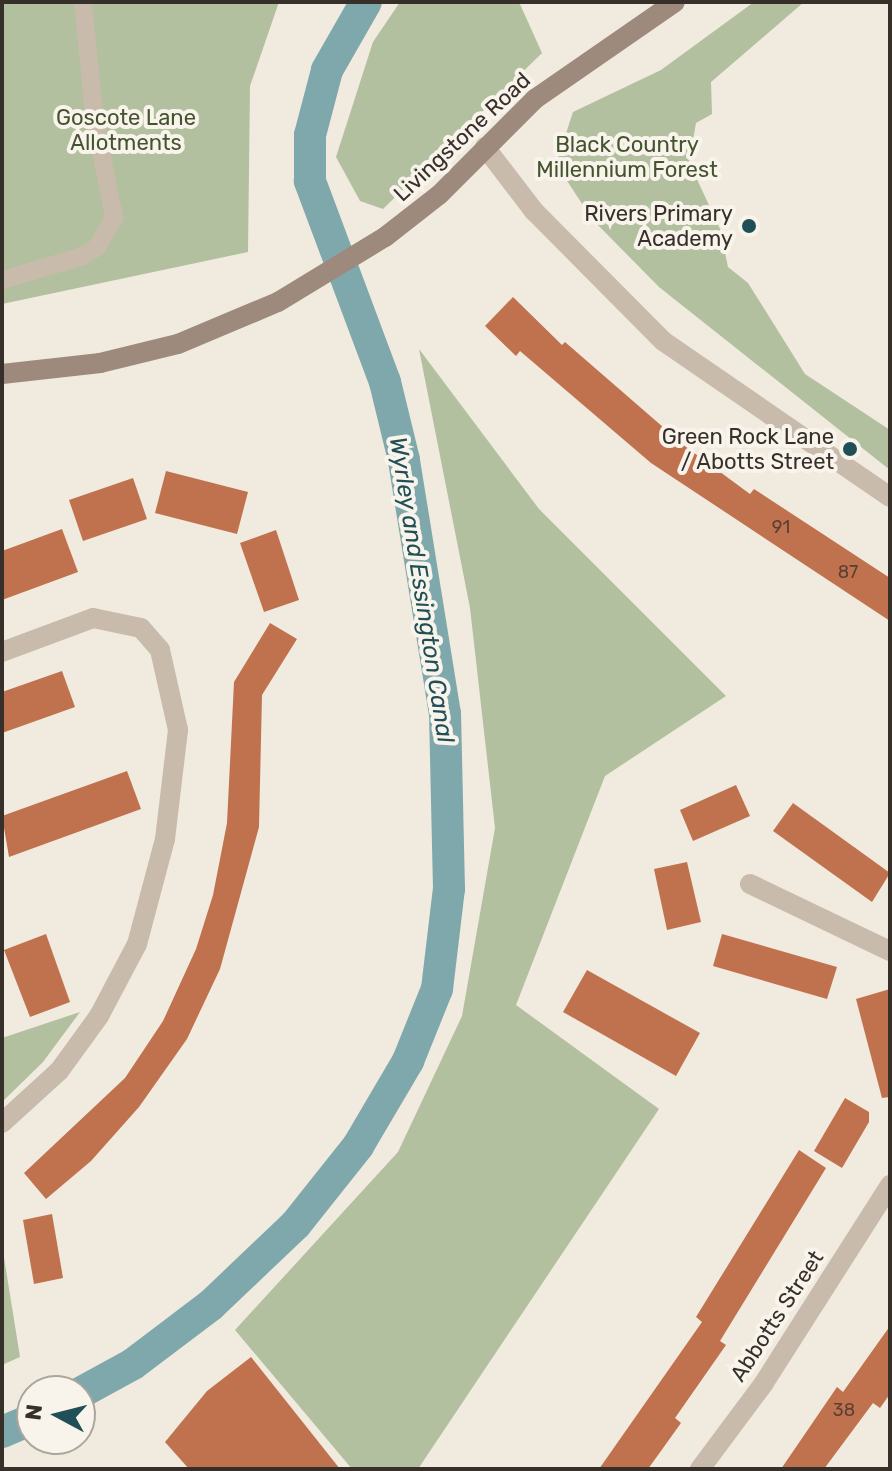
<!DOCTYPE html>
<style>
body{margin:0}
#map{position:relative;width:892px;height:1471px;overflow:hidden;background:#f1eade;font-family:Rubik,sans-serif}
div>[style]{position:absolute}
[style*='--x']{left:calc(var(--x)*1px);top:calc(var(--y)*1px);width:calc(var(--w)*1px);rotate:calc(var(--a)*1deg)}
.green>*{inset:0;background:#b2c09f}
.canal>*{height:32px;margin:-16px;padding:0 16px;transform-origin:16px;border-radius:16px;background:#7fa8ad}
.building>*{inset:0;background:#c0724e}
.lane>*{height:18px;margin:-9px;padding:0 9px;transform-origin:9px;border-radius:9px;background:#c9bbab}
.street>*{height:20px;margin:-10px;padding:0 10px;transform-origin:10px;border-radius:10px;background:#c9bbab}
.secondary>*{height:20px;margin:-10px;padding:0 10px;transform-origin:10px;border-radius:10px;background:#9d8a7c}
.dots>*{width:22px;height:22px;translate:-50% -50%;box-sizing:border-box;border:4px solid #f9f4eb;border-radius:50%}
span{translate:-50% -50%;white-space:nowrap;text-align:center;line-height:1.15;-webkit-text-stroke:8px #f9f4eb;paint-order:stroke}
.number-label{font-size:18px;color:#594033}
.number-label span{-webkit-text-stroke-width:0}
.park-label{font-size:22px;color:#44542f}
.street-label{font-size:22px;color:#372f2a}
.poi-label{font-size:22px;color:#372f2a}
.right{translate:-100% -50%;text-align:right}
.water-label{font-size:24px;color:#214f57;font-style:italic}
.frame{position:absolute;inset:0;border:4px solid #372f2a;pointer-events:none}
.north{position:absolute;left:16px;top:1375px;width:80px;height:80px;box-sizing:border-box;background:#f9f4eb;border:2px solid #aba59e;border-radius:50%;rotate:277deg;font-size:22px;font-weight:700;line-height:32px;text-align:center;color:#372f2a}
.north::after{content:'';display:block;margin:auto;width:28px;height:36px;background:#214f57;clip-path:polygon(50% 0,100% 100%,50% 72%,0 100%)}
</style>
<div id="map">
<div class="green">
<div style="clip-path:polygon(2px 2px,279px 2px,250px 86px,248px 252px,2px 304px)"></div>
<div style="clip-path:polygon(400px 2px,519px 2px,542px 53px,383px 209px,360px 201px,336px 157px,373px 42px)"></div>
<div style="clip-path:polygon(754px 2px,804px 2px,711px 82px,712px 114px,696px 123px,689px 162px,720px 229px,728px 267px,748px 283px,805px 374px,890px 430px,890px 470px,659px 287px,592px 219px,556px 164px,573px 112px,661px 70px)"></div>
<div style="clip-path:polygon(419px 349px,539px 509px,726px 696px,605px 776px,516px 1005px,659px 1109px,418px 1469px,352px 1469px,235px 1330px,398px 1152px,462px 1016px,495px 828px,470px 608px)"></div>
<div style="clip-path:polygon(80px 1012px,43px 1062px,2px 1102px,2px 1038px)"></div>
<div style="clip-path:polygon(2px 1245px,20px 1357px,2px 1365px)"></div>
</div>
<div class="canal">
<div style="--x:80;--y:1393;--w:60;--a:-28.7"></div>
<div style="--x:133;--y:1364;--w:98;--a:-37.1"></div>
<div style="--x:211;--y:1305;--w:117;--a:-43.6"></div>
<div style="--x:296;--y:1224;--w:100;--a:-51.5"></div>
<div style="--x:358;--y:1146;--w:99;--a:-59.5"></div>
<div style="--x:408;--y:1061;--w:78;--a:-68.1"></div>
<div style="--x:437;--y:989;--w:101;--a:-83.2"></div>
<div style="--x:449;--y:889;--w:175;--a:-91.3"></div>
<div style="--x:445;--y:714;--w:257;--a:-99.2"></div>
<div style="--x:404;--y:460;--w:80;--a:-103.7"></div>
<div style="--x:385;--y:382;--w:215;--a:-110.5"></div>
<div style="--x:310;--y:181;--w:46;--a:-90"></div>
<div style="--x:310;--y:135;--w:67;--a:-75.3"></div>
<div style="--x:327;--y:70;--w:78;--a:-60.2"></div>
<div style="--x:2;--y:1432;--w:33;--a:-23"></div>
</div>
<div class="building">
<div style="clip-path:polygon(513px 297px,562px 345px,565px 342px,686px 447px,750px 494px,754px 489px,890px 578px,890px 621px,651px 463px,520px 351px,516px 356px,485px 326px)"></div>
<div style="clip-path:polygon(166px 471px,248px 492px,237px 534px,155px 513px)"></div>
<div style="clip-path:polygon(133px 478px,147px 519px,83px 541px,69px 500px)"></div>
<div style="clip-path:polygon(62px 529px,78px 572px,2px 600px,2px 551px)"></div>
<div style="clip-path:polygon(276px 530px,299px 600px,264px 612px,240px 543px)"></div>
<div style="clip-path:polygon(270px 623px,297px 639px,262px 695px,259px 827px,220px 969px,187px 1039px,139px 1107px,91px 1161px,46px 1199px,24px 1173px,125px 1078px,163px 1021px,196px 949px,213px 895px,227px 823px,234px 682px)"></div>
<div style="clip-path:polygon(62px 671px,75px 707px,2px 733px,2px 692px)"></div>
<div style="clip-path:polygon(127px 771px,141px 809px,9px 857px,2px 816px)"></div>
<div style="clip-path:polygon(736px 785px,750px 816px,693px 841px,680px 810px)"></div>
<div style="clip-path:polygon(793px 803px,890px 873px,872px 902px,773px 831px)"></div>
<div style="clip-path:polygon(687px 862px,701px 922px,667px 930px,654px 869px)"></div>
<div style="clip-path:polygon(46px 934px,70px 1002px,30px 1017px,4px 950px)"></div>
<div style="clip-path:polygon(722px 934px,837px 967px,827px 999px,713px 966px)"></div>
<div style="clip-path:polygon(587px 970px,700px 1033px,676px 1076px,563px 1012px)"></div>
<div style="clip-path:polygon(890px 989px,890px 1097px,882px 1098px,856px 999px)"></div>
<div style="clip-path:polygon(845px 1098px,869px 1112px,869px 1122px,842px 1168px,814px 1151px)"></div>
<div style="clip-path:polygon(799px 1150px,826px 1168px,720px 1341px,726px 1345px,675px 1418px,681px 1423px,648px 1469px,599px 1469px,702px 1322px,696px 1317px)"></div>
<div style="clip-path:polygon(52px 1214px,63px 1278px,34px 1284px,23px 1220px)"></div>
<div style="clip-path:polygon(890px 1326px,890px 1394px,880px 1408px,873px 1403px,824px 1469px,781px 1469px,837px 1387px,843px 1392px)"></div>
<div style="clip-path:polygon(251px 1357px,340px 1469px,189px 1469px,165px 1442px,207px 1391px)"></div>
</div>
<div class="lane">
<div style="--x:2;--y:280;--w:84;--a:-16.5"></div>
<div style="--x:83;--y:256;--w:17;--a:-33"></div>
<div style="--x:97;--y:247;--w:34;--a:-60"></div>
<div style="--x:114;--y:218;--w:106;--a:-100.9"></div>
<div style="--x:94;--y:114;--w:113;--a:-95.6"></div>
</div>
<div class="street">
<div style="--x:485;--y:147;--w:81;--a:52.6"></div>
<div style="--x:534;--y:211;--w:183;--a:45.2"></div>
<div style="--x:663;--y:341;--w:275;--a:34.5"></div>
<div style="--x:2;--y:652;--w:97;--a:-20.5"></div>
<div style="--x:93;--y:618;--w:49;--a:11.8"></div>
<div style="--x:141;--y:628;--w:29;--a:49"></div>
<div style="--x:160;--y:650;--w:82;--a:77.3"></div>
<div style="--x:178;--y:730;--w:110;--a:96.8"></div>
<div style="--x:165;--y:839;--w:109;--a:104.9"></div>
<div style="--x:137;--y:944;--w:81;--a:117.8"></div>
<div style="--x:99;--y:1016;--w:68;--a:126"></div>
<div style="--x:59;--y:1071;--w:77;--a:137.6"></div>
<div style="--x:750;--y:884;--w:155;--a:25.6"></div>
<div style="--x:700;--y:1469;--w:107;--a:-53.3"></div>
<div style="--x:764;--y:1383;--w:235;--a:-57.5"></div>
</div>
<div class="secondary">
<div style="--x:2;--y:374;--w:99;--a:-6.4"></div>
<div style="--x:100;--y:363;--w:80;--a:-13.7"></div>
<div style="--x:178;--y:344;--w:108;--a:-22.8"></div>
<div style="--x:278;--y:302;--w:125;--a:-31.3"></div>
<div style="--x:385;--y:237;--w:68;--a:-37.9"></div>
<div style="--x:439;--y:195;--w:136;--a:-45"></div>
<div style="--x:535;--y:99;--w:170;--a:-34.7"></div>
</div>
<div class="dots">
<div style="left:749px;top:226px;background:#214f57"></div>
<div style="left:850px;top:449px;background:#214f57"></div>
</div>
<div class="number-label">
<span style="left:781px;top:527px">91</span>
<span style="left:848px;top:572px">87</span>
<span style="left:844px;top:1410px">38</span>
</div>
<div class="park-label">
<span style="left:126px;top:130px">Goscote Lane<br>Allotments</span>
<span style="left:627px;top:157px">Black Country<br>Millennium Forest</span>
</div>
<div class="street-label">
<span style="left:462px;top:137px;rotate:-43deg">Livingstone Road</span>
<span style="left:777px;top:1316px;rotate:-57deg">Abbotts Street</span>
</div>
<div class="poi-label">
<span class="right" style="left:733px;top:226px">Rivers Primary<br>Academy</span>
<span class="right" style="left:834px;top:449px">Green Rock Lane<br>/ Abotts Street</span>
</div>
<div class="water-label">
<span style="left:421px;top:590px;rotate:81deg">Wyrley and Essington Canal</span>
</div>
<div class="frame"></div>
<div class="north">N</div>
</div>
